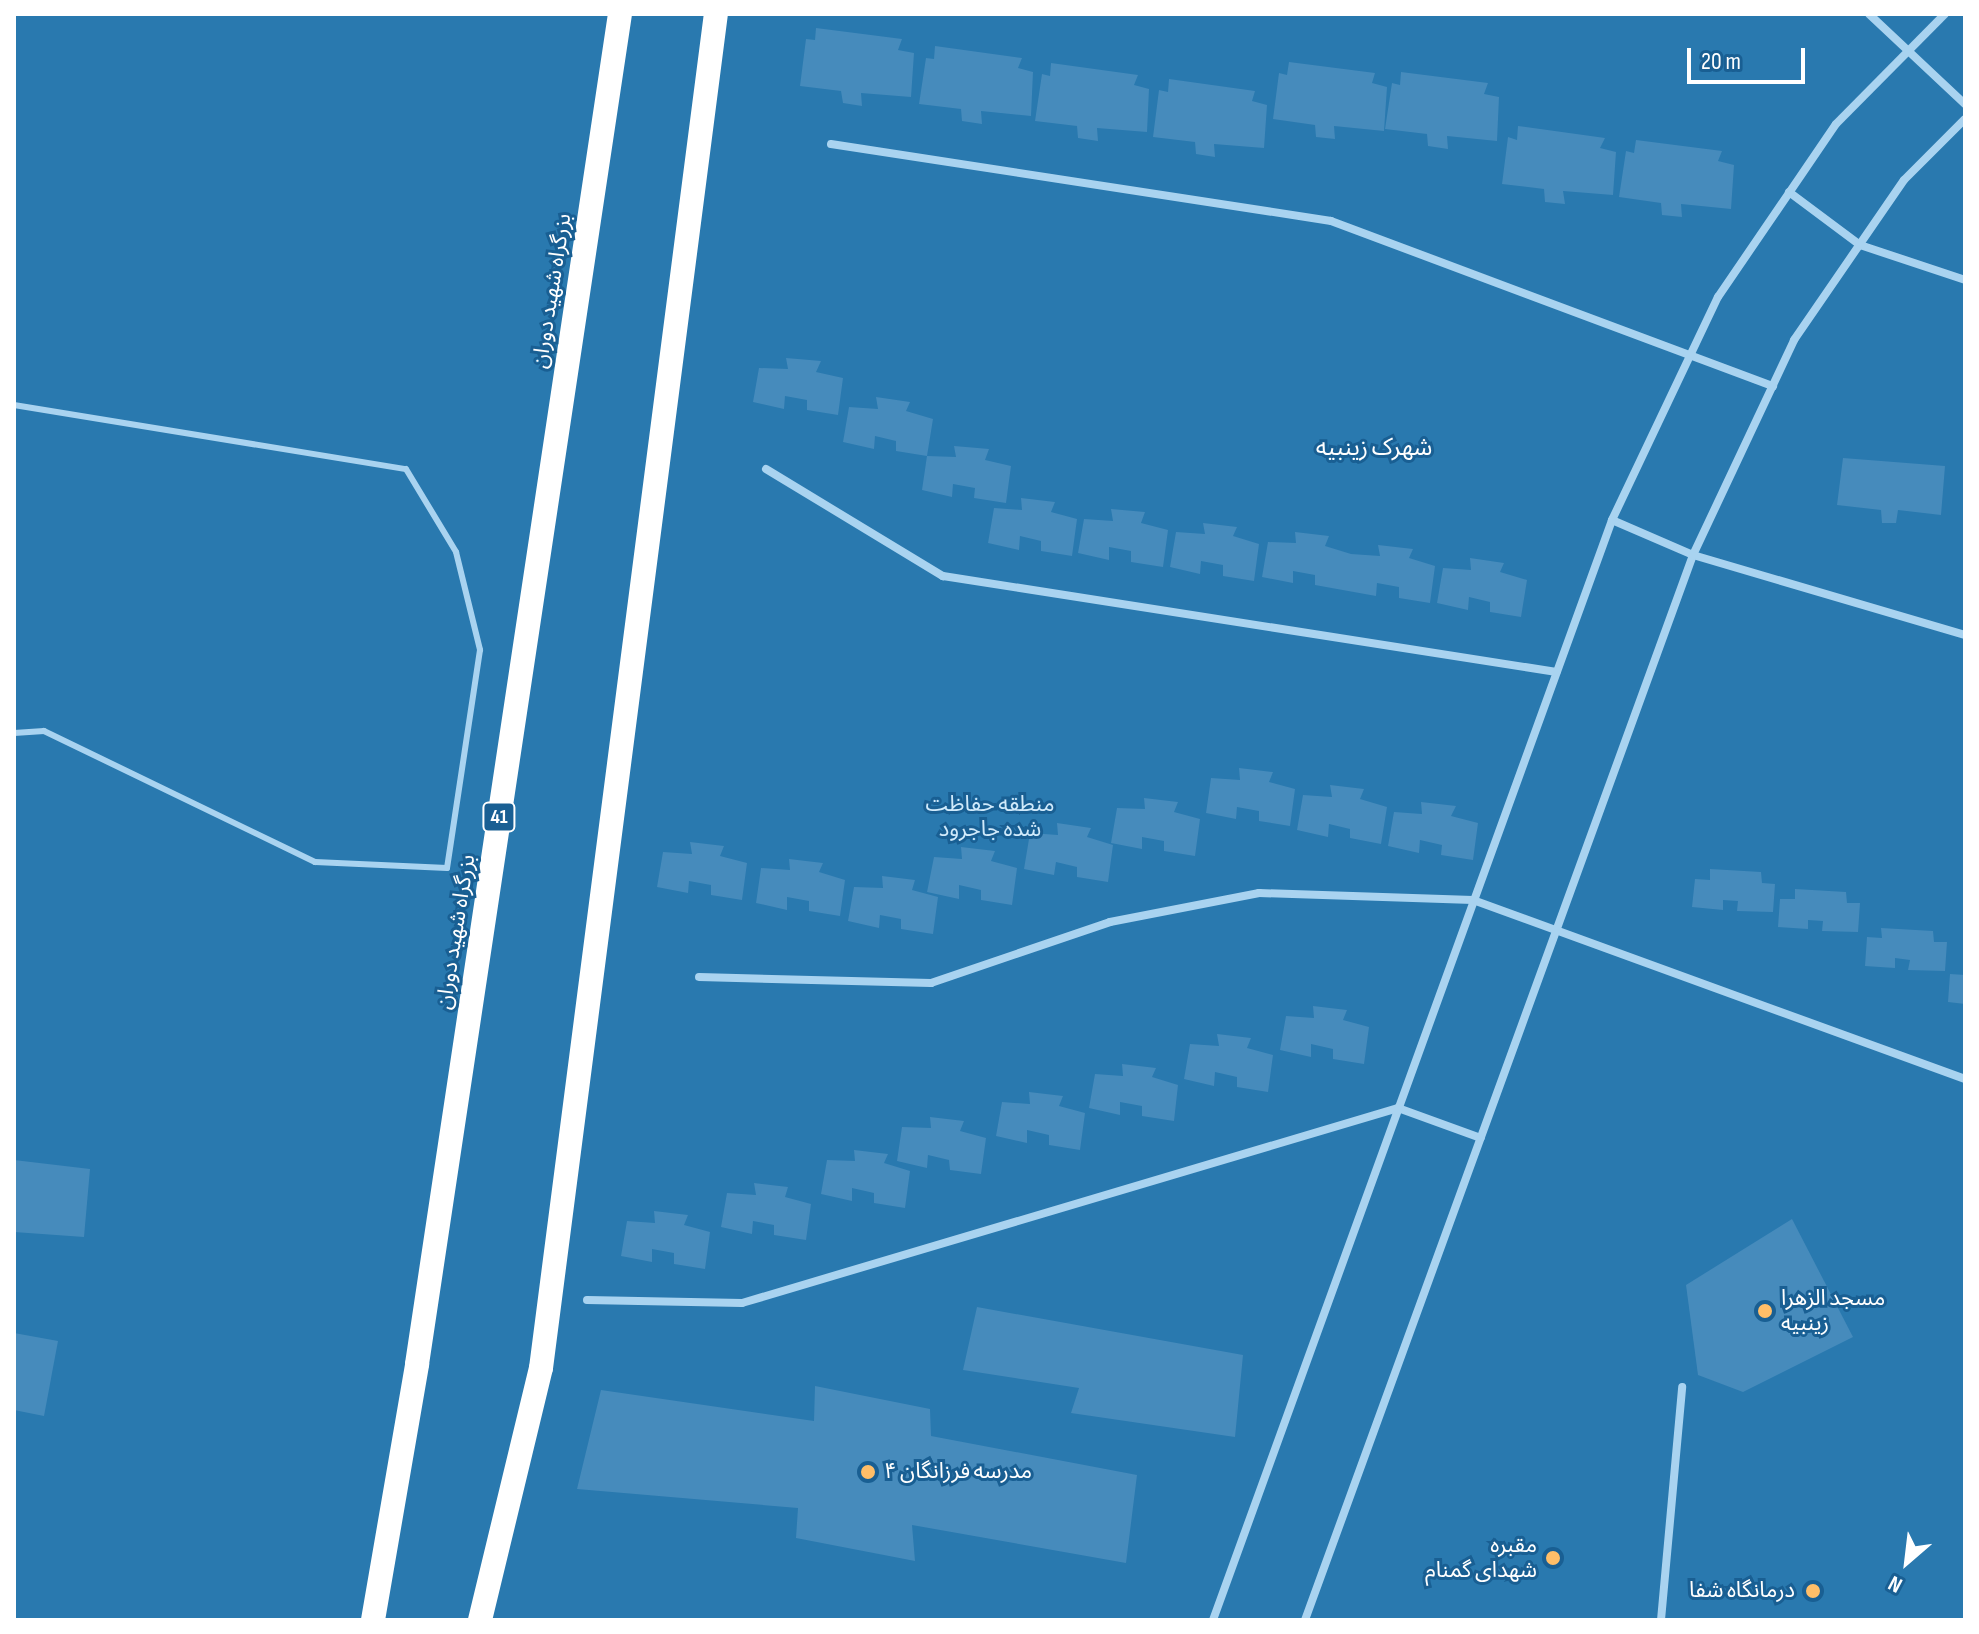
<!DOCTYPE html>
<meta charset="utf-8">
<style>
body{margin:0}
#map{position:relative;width:1979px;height:1634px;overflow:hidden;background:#195f93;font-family:"Sofia Sans Condensed","Noto Sans Arabic",sans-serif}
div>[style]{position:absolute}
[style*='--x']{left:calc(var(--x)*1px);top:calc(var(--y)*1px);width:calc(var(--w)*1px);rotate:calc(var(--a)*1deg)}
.green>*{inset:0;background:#2979af}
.building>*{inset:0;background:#468bbc}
.lane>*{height:6px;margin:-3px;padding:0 3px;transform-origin:3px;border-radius:3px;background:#a9d3f0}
.street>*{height:8px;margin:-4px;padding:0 4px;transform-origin:4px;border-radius:4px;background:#a9d3f0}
.highway>*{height:24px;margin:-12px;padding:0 12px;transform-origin:12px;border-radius:12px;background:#fff}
.dots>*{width:22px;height:22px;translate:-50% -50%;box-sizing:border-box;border:4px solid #195f93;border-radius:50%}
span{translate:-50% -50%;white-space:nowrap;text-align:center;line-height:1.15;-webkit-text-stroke:6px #195f93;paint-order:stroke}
.shield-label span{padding:2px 6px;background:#195f93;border:2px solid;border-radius:6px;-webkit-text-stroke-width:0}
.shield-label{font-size:20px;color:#fff;font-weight:700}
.street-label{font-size:22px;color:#fff}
.park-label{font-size:22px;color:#d0eafb}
.poi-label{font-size:22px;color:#fff}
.left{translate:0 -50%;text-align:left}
.right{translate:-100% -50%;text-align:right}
.neighbourhood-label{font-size:24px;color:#fff}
.frame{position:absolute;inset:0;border:16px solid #fff;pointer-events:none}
.north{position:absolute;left:1867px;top:1522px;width:80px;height:80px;-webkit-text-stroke:6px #195f93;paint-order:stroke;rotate:208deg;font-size:22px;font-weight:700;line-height:32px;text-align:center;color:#fff}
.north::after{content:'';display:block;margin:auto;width:28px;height:36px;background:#fff;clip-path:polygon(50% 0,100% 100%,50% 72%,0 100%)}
.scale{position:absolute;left:1687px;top:48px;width:118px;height:36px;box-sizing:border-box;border:4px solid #fff;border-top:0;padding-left:10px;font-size:24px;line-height:28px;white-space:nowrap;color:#fff;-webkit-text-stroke:6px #195f93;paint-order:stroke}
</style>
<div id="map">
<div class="green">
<div style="clip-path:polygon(14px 14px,1965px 14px,1965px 1620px,14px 1620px)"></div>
</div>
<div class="building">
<div style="clip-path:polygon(816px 28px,902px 39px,898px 50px,914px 53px,911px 97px,861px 93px,862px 106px,843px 103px,841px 91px,800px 86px,806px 39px,815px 40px)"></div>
<div style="clip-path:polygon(935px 46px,1022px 58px,1018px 68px,1033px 72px,1031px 116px,981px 111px,982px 124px,962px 121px,961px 109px,919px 104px,926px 58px,934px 59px)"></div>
<div style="clip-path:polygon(1289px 62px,1375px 73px,1372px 83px,1387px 87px,1384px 131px,1334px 126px,1335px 139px,1316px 137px,1315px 125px,1273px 119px,1279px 73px,1287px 75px)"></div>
<div style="clip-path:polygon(1051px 63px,1138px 75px,1134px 85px,1149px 89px,1147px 132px,1097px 128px,1098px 141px,1078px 138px,1077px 126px,1035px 121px,1042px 74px,1050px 76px)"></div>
<div style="clip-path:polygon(1401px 72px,1488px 83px,1484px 94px,1499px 97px,1497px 141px,1447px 136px,1448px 149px,1428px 146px,1427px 134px,1385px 129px,1392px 83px,1400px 85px)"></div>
<div style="clip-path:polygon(1169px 79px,1255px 91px,1252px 101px,1267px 105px,1264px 148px,1214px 144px,1215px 157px,1196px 154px,1195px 142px,1153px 137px,1159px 90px,1168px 92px)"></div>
<div style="clip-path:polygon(1518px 126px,1605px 138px,1600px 148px,1616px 152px,1613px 195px,1563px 191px,1565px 204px,1545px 202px,1544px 189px,1502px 184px,1508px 137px,1517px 140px)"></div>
<div style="clip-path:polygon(1636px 140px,1722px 151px,1718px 161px,1734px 165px,1731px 209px,1681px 204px,1682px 217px,1662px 215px,1661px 203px,1619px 197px,1626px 151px,1634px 153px)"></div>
<div style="clip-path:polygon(786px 358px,821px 361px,816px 372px,843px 378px,838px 415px,807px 410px,807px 400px,785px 396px,784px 409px,753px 402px,759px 368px,788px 369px)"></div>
<div style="clip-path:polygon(876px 397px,910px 402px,906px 411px,933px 419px,927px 456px,896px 451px,896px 441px,875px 436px,874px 449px,843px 442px,849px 407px,878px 409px)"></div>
<div style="clip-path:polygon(954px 446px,989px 449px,985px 460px,1011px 466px,1006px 503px,974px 498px,975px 488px,953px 484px,952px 497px,922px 490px,927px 456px,956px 457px)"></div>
<div style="clip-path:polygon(1843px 458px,1945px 466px,1941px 515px,1898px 510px,1896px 523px,1882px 523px,1881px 510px,1837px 505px)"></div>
<div style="clip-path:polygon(1021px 498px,1055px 502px,1051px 512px,1077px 519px,1072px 556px,1041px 551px,1041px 541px,1020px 536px,1019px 550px,988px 543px,994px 508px,1022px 510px)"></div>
<div style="clip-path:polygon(1111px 509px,1145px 512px,1141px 523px,1168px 530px,1163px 567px,1131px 562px,1131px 551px,1109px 547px,1109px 560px,1078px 553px,1084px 519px,1113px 521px)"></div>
<div style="clip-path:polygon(1203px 523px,1237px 527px,1233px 536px,1259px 544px,1254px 581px,1223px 576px,1223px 565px,1201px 561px,1200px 574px,1170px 567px,1176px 532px,1205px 534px)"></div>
<div style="clip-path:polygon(1295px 532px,1329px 536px,1325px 546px,1351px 554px,1380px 556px,1378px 545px,1413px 549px,1409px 558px,1435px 566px,1430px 603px,1399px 598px,1399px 587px,1377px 583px,1376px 596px,1315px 585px,1315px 575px,1293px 571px,1293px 583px,1262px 577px,1268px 542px,1296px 543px)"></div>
<div style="clip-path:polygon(1470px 558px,1504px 563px,1500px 572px,1527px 580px,1521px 617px,1490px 612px,1490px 602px,1469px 597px,1468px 610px,1437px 603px,1443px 568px,1471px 570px)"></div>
<div style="clip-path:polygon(1239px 768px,1273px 772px,1269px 782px,1295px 789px,1290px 826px,1259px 821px,1259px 811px,1237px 807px,1236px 819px,1206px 813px,1211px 778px,1240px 780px)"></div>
<div style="clip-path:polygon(1330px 785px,1364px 789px,1360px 799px,1387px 807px,1381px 844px,1350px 838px,1350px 829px,1329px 824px,1328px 837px,1297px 830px,1303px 795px,1332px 797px)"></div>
<div style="clip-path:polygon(1144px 798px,1178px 802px,1174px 812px,1200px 819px,1195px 856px,1164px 851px,1164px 841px,1142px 837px,1142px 849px,1111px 843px,1117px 808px,1145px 809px)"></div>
<div style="clip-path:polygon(1421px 802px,1456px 806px,1451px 816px,1478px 823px,1473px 860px,1441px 855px,1442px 845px,1420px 840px,1419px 853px,1388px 846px,1394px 812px,1422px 814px)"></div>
<div style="clip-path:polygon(1057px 823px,1091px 828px,1087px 837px,1113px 845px,1108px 882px,1077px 877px,1077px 867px,1056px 862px,1054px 875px,1024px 869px,1030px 833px,1058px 835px)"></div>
<div style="clip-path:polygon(690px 842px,724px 846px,720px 856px,747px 863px,742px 900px,711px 895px,711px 885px,689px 881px,688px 893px,657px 887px,663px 852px,692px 854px)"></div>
<div style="clip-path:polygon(961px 847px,995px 851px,991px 861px,1017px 868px,1012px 905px,981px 900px,981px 890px,959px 885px,959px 899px,927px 892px,934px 857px,962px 859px)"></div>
<div style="clip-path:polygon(789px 859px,823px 863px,819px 872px,845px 880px,840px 916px,809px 911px,809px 901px,787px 897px,787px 910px,756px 903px,761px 868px,790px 870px)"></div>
<div style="clip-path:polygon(1710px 869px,1761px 872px,1762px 883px,1775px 884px,1773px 912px,1737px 911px,1738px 901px,1723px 900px,1723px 910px,1692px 907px,1695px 879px,1710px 880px)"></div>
<div style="clip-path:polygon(882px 876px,915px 880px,912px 890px,938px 897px,933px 934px,901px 929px,901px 919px,880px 915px,879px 928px,848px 921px,854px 887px,883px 888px)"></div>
<div style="clip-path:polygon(1795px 889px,1846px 892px,1847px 903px,1860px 903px,1858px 932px,1822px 931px,1823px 921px,1808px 920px,1808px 929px,1778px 927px,1780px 899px,1795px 899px)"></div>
<div style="clip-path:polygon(1881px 928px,1933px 931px,1934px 942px,1947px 942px,1945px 971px,1908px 970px,1910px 960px,1895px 958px,1895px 968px,1865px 966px,1867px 937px,1882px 938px)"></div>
<div style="clip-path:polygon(1950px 974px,1965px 975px,1965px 1004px,1948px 1002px)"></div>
<div style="clip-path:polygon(1313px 1006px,1347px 1010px,1343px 1020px,1369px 1027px,1364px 1064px,1333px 1059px,1333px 1049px,1311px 1044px,1311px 1057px,1280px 1050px,1286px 1016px,1314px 1018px)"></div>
<div style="clip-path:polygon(1217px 1034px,1251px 1038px,1247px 1048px,1273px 1055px,1268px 1092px,1237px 1087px,1237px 1077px,1215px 1072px,1214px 1086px,1184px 1079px,1190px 1044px,1219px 1046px)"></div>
<div style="clip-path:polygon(1122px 1064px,1156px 1068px,1152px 1077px,1178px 1085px,1174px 1121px,1142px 1116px,1142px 1106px,1120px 1102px,1120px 1115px,1089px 1108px,1095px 1074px,1123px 1076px)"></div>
<div style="clip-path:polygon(1029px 1092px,1063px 1096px,1059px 1106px,1085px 1113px,1080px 1150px,1049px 1145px,1049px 1135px,1027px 1130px,1027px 1143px,996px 1136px,1002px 1102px,1030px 1104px)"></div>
<div style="clip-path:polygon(930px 1117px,964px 1121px,960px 1131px,986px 1138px,981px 1174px,950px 1170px,949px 1160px,928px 1155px,927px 1168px,897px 1161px,902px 1127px,931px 1128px)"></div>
<div style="clip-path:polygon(854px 1150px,888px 1154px,884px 1163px,910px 1171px,905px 1208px,874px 1203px,874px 1193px,852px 1188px,852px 1201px,821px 1194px,827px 1160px,855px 1161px)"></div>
<div style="clip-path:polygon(14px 1160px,90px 1169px,84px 1237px,14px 1232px)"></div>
<div style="clip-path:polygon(754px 1183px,788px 1187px,785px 1197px,811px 1204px,806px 1240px,774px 1235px,774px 1225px,753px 1221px,752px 1234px,721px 1227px,727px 1193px,756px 1195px)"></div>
<div style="clip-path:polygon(654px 1211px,688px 1215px,684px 1225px,710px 1232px,705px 1269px,674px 1264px,674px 1253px,652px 1249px,652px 1262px,621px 1256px,627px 1221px,655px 1223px)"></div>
<div style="clip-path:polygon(1792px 1219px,1853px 1337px,1743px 1392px,1698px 1375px,1686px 1285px)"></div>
<div style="clip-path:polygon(977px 1307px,1243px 1355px,1235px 1437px,1071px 1413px,1079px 1388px,963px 1370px)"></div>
<div style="clip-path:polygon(14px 1333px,58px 1341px,44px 1416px,14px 1410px)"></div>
<div style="clip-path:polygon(815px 1386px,930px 1409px,931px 1436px,1137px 1475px,1126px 1563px,912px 1525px,915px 1561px,796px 1538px,798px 1508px,577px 1489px,601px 1390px,814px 1421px)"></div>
</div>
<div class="lane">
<div style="--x:14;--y:405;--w:397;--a:9.3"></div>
<div style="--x:406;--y:469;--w:97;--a:58.9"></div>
<div style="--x:456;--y:552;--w:101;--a:76.2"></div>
<div style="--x:480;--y:650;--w:220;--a:98.6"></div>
<div style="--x:447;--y:868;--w:132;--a:-177.4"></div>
<div style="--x:315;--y:862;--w:301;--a:-154.2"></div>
<div style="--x:44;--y:731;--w:30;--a:176"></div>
</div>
<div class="street">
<div style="--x:1869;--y:14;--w:132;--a:43.2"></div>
<div style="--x:831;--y:144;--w:506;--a:8.75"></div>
<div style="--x:1331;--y:221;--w:472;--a:20.5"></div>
<div style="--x:1789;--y:192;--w:89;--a:36.7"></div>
<div style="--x:1860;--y:245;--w:111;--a:18.4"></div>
<div style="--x:766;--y:469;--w:207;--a:31.2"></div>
<div style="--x:943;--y:576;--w:621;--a:8.89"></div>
<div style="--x:1612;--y:520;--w:88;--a:23.4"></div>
<div style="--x:1693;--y:555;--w:284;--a:16.4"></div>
<div style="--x:699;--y:977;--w:232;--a:1.5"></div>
<div style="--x:931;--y:983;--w:189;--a:-18.8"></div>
<div style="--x:1110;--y:922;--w:152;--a:-11"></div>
<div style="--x:1259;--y:893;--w:214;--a:1.9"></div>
<div style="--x:1473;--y:900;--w:524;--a:19.99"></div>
<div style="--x:587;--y:1300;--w:155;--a:1.1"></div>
<div style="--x:742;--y:1303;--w:684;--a:-16.55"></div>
<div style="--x:1398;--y:1108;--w:88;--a:19.9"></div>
<div style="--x:1213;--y:1620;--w:1170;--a:-70.06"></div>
<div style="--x:1612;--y:520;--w:247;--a:-64.6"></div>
<div style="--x:1718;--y:297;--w:209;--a:-55.7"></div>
<div style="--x:1836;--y:124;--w:155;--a:-45.3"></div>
<div style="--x:1305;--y:1620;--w:1133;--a:-69.98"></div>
<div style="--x:1693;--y:555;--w:238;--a:-64.8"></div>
<div style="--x:1794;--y:340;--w:194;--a:-55.5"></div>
<div style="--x:1904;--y:180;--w:86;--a:-45"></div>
<div style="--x:1661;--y:1620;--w:234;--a:-84.8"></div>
</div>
<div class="highway">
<div style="--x:373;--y:1620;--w:260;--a:-80.2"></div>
<div style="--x:417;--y:1364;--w:1365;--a:-81.45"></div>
<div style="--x:480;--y:1620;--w:259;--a:-76.4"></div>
<div style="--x:541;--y:1368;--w:1365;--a:-82.64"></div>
</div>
<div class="dots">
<div style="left:1765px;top:1311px;background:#ffbe68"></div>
<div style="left:868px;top:1472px;background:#ffbe68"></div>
<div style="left:1553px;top:1558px;background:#ffbe68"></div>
<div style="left:1813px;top:1591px;background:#ffbe68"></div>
</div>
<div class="shield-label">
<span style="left:499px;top:817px">41</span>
</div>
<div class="street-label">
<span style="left:552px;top:291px;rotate:-81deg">بزرگراه شهید دوران</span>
<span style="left:456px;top:932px;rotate:-81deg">بزرگراه شهید دوران</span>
</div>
<div class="park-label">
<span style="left:990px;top:817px">منطقه حفاظت<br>شده جاجرود</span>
</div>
<div class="poi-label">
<span class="left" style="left:1781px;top:1311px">مسجد الزهرا<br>زینبیه</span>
<span class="left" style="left:884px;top:1472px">مدرسه فرزانگان ۴</span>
<span class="right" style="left:1537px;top:1558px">مقبره<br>شهدای گمنام</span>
<span class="right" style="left:1795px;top:1591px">درمانگاه شفا</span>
</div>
<div class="neighbourhood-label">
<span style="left:1374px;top:448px">شهرک زینبیه</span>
</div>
<div class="frame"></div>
<div class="north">N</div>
<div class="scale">20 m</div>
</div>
